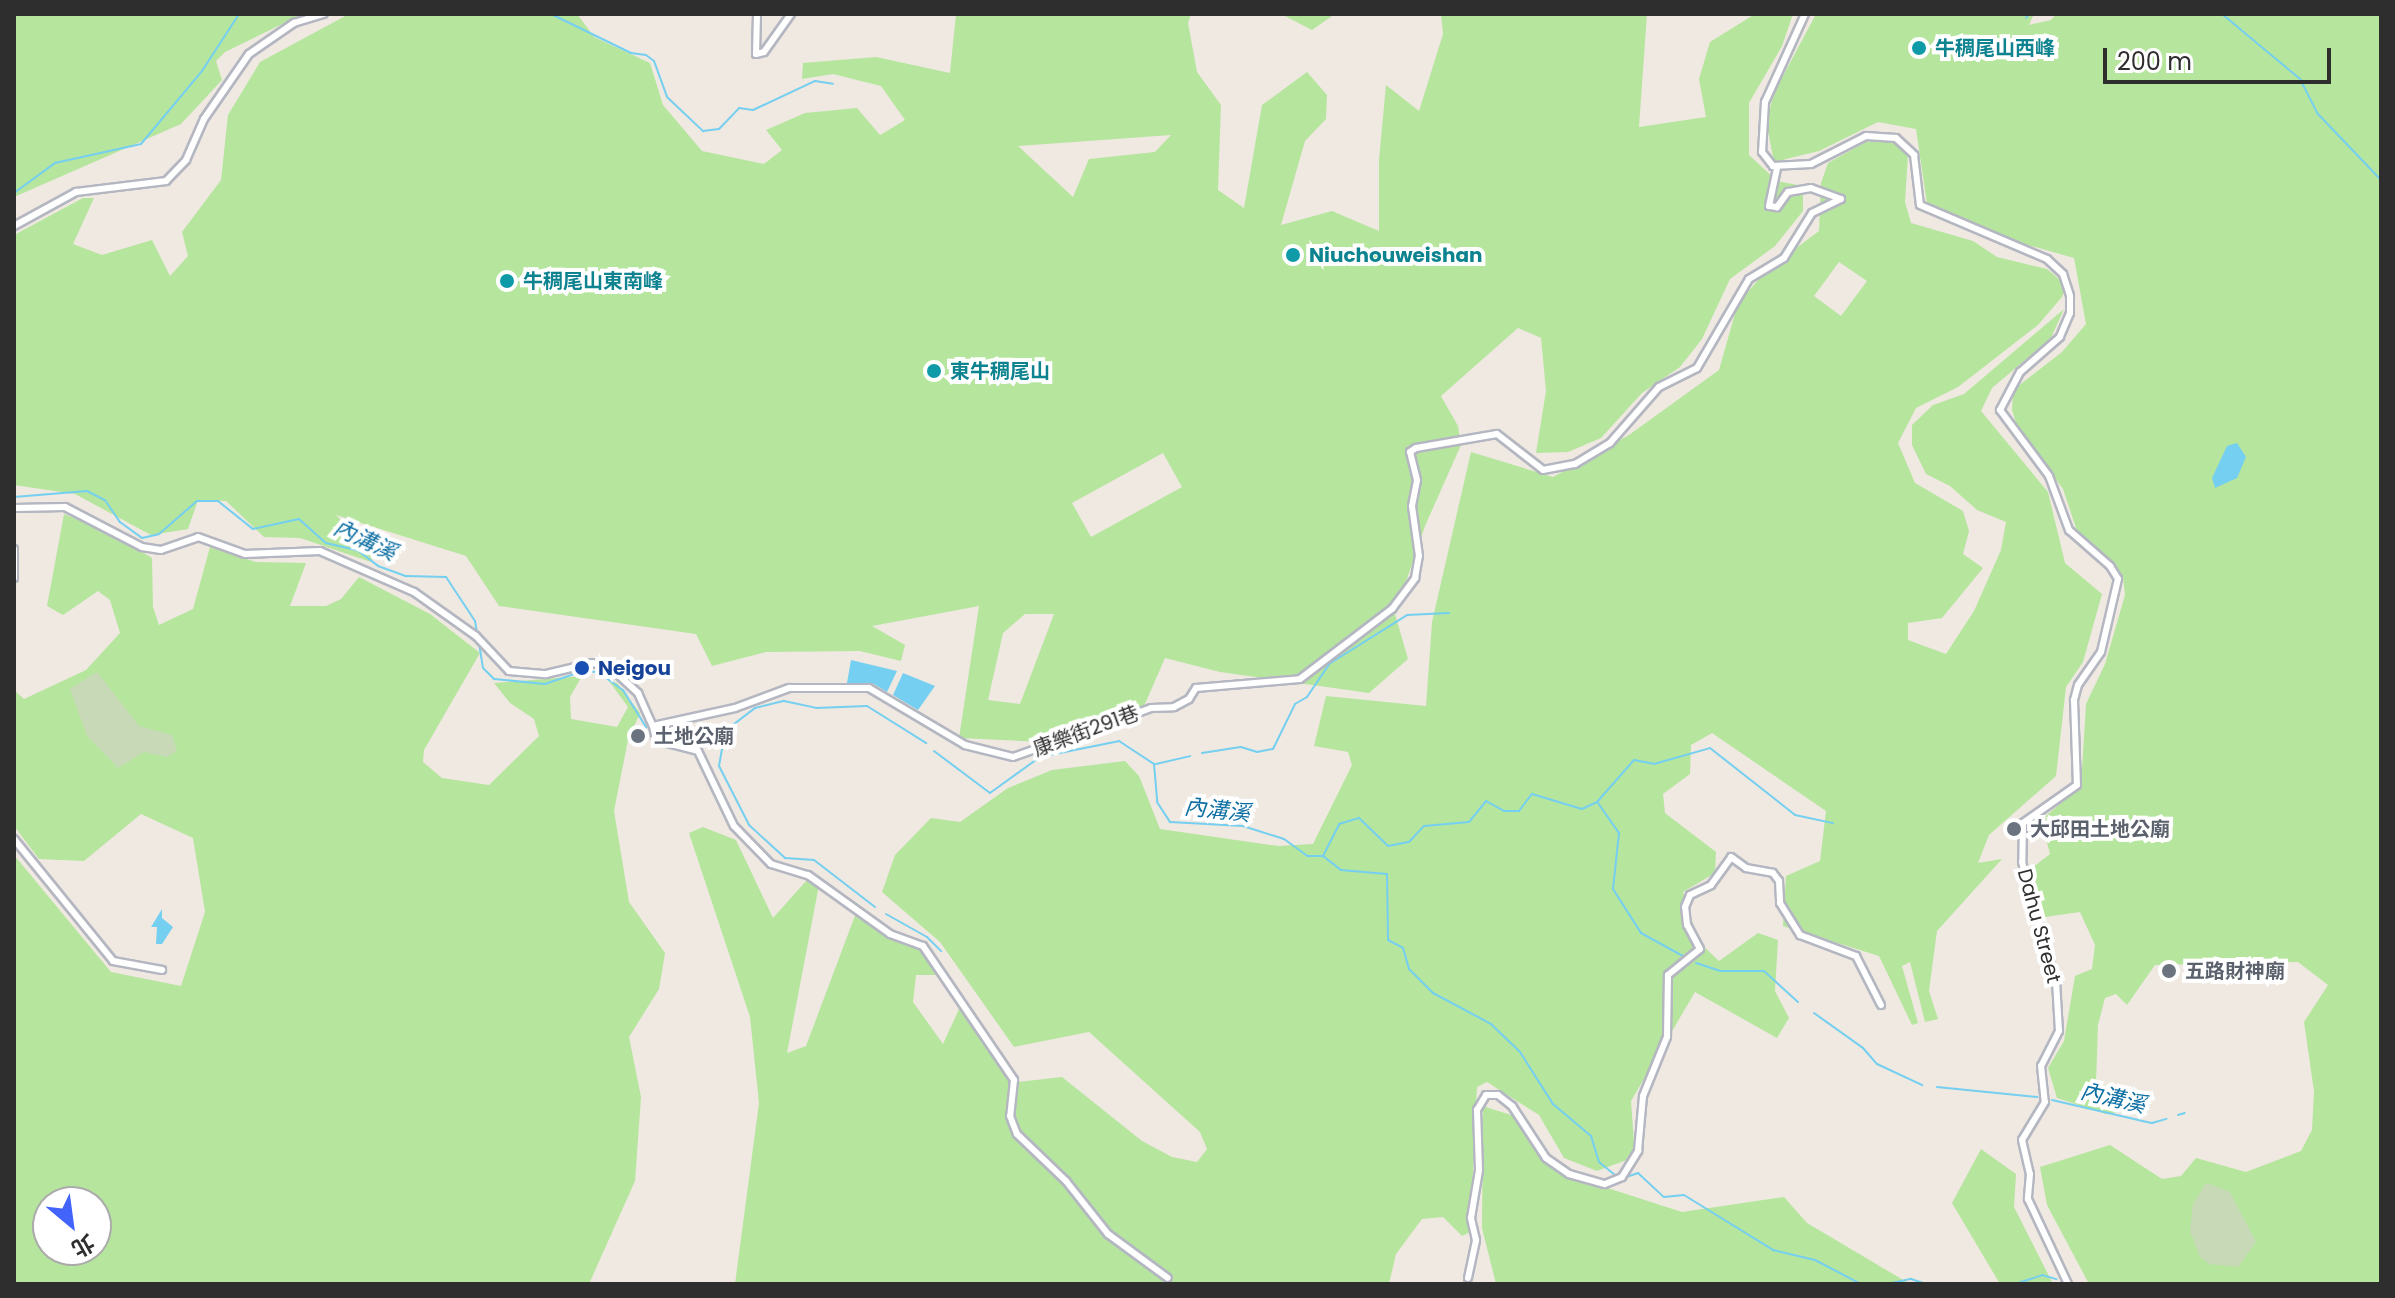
<!DOCTYPE html>
<meta charset="utf-8">
<style>
body{margin:0}
#map{position:relative;width:2395px;height:1298px;overflow:hidden;background:#efe9e1;font-family:Poppins,"Noto Sans TC",sans-serif}
div>[style]{position:absolute}
[style*='--x']{left:calc(var(--x)*1px);top:calc(var(--y)*1px);width:calc(var(--w)*1px);rotate:calc(var(--a)*1deg)}
.green>*{inset:0;background:#b6e59e}
.cemetery>*{inset:0;background:#c8d9b8}
.water>*{inset:0;background:#75cff0}
.stream>*{height:2px;margin:-1px;padding:0 1px;transform-origin:1px;border-radius:1px;background:#75cff0}
.roads{filter:drop-shadow(2px 0 #b4b7c1) drop-shadow(-2px 0 #b4b7c1) drop-shadow(0 2px #b4b7c1) drop-shadow(0 -2px #b4b7c1)}
.street>*{height:6px;margin:-3px;padding:0 3px;transform-origin:3px;border-radius:3px;background:#fff}
.dots>*{width:22px;height:22px;translate:-50% -50%;box-sizing:border-box;border:4px solid #fff;border-radius:50%}
span{translate:-50% -50%;white-space:nowrap;text-align:center;line-height:1.15;-webkit-text-stroke:8px #fff;paint-order:stroke}
.culture-label{font-size:20px;color:#0d838f;font-weight:700}
.left{translate:0 -50%;text-align:left}
.transit-label{font-size:20px;color:#164399;font-weight:700}
.street-label{font-size:20px;color:#2e2e2e}
.worship-label{font-size:20px;color:#5b616d;font-weight:700}
.water-label{font-size:22px;color:#0d6fa3;font-style:italic}
.frame{position:absolute;inset:0;border:16px solid #2e2e2e;pointer-events:none}
.north{position:absolute;left:32px;top:1186px;width:80px;height:80px;box-sizing:border-box;background:#fff;border:2px solid #ababab;border-radius:50%;rotate:151deg;font-size:22px;font-weight:700;line-height:32px;text-align:center;color:#2e2e2e}
.north::after{content:'';display:block;margin:auto;width:28px;height:36px;background:#4264fb;clip-path:polygon(50% 0,100% 100%,50% 72%,0 100%)}
.scale{position:absolute;left:2103px;top:48px;width:228px;height:36px;box-sizing:border-box;border:4px solid #2e2e2e;border-top:0;padding-left:10px;font-size:24px;line-height:28px;white-space:nowrap;color:#2e2e2e;-webkit-text-stroke:6px #fff;paint-order:stroke}
</style>
<div id="map">
<div class="green">
<div style="clip-path:polygon(14px 14px,303px 14px,225px 52px,216px 61px,222px 80px,181px 124px,14px 197px)"></div>
<div style="clip-path:polygon(evenodd,349px 14px,578px 15px,594px 37px,650px 63px,663px 105px,702px 151px,764px 164px,782px 150px,766px 130px,805px 113px,857px 108px,880px 135px,905px 120px,881px 86px,833px 74px,802px 79px,803px 63px,876px 57px,950px 73px,956px 14px,1191px 14px,1188px 23px,1197px 72px,1221px 105px,1218px 190px,1244px 208px,1262px 105px,1307px 72px,1327px 95px,1326px 119px,1305px 141px,1281px 225px,1332px 211px,1379px 231px,1379px 160px,1386px 85px,1419px 111px,1443px 34px,1441px 14px,1647px 14px,1639px 127px,1706px 117px,1699px 79px,1710px 42px,1755px 14px,1793px 14px,1782px 46px,1749px 103px,1749px 155px,1777px 181px,1803px 186px,1803px 211px,1775px 246px,1730px 279px,1702px 339px,1680px 367px,1642px 393px,1601px 438px,1568px 452px,1536px 453px,1546px 391px,1541px 338px,1518px 328px,1441px 396px,1458px 426px,1461px 445px,1425px 526px,1395px 614px,1408px 659px,1369px 693px,1220px 672px,1165px 658px,1141px 713px,1064px 743px,959px 738px,979px 606px,872px 626px,905px 645px,901px 661px,860px 651px,766px 652px,712px 666px,696px 634px,499px 606px,466px 556px,336px 515px,375px 553px,371px 562px,300px 538px,264px 537px,226px 501px,198px 500px,188px 529px,151px 535px,75px 494px,14px 485px,14px 235px,83px 198px,94px 198px,73px 244px,102px 255px,152px 240px,170px 276px,188px 256px,182px 232px,221px 180px,228px 115px,260px 62px,349px 14px,1171px 135px,1155px 152px,1089px 159px,1073px 197px,1018px 146px,1171px 135px,349px 14px,1163px 453px,1182px 487px,1091px 537px,1072px 503px,1163px 453px,349px 14px,1025px 614px,1054px 614px,1020px 704px,988px 700px,1003px 633px,1025px 614px)"></div>
<div style="clip-path:polygon(1281px 14px,1335px 14px,1312px 30px)"></div>
<div style="clip-path:polygon(1816px 14px,2034px 14px,2029px 25px,2051px 20px,2056px 14px,2381px 14px,2381px 1284px,2089px 1284px,2047px 1205px,2040px 1167px,2110px 1145px,2162px 1179px,2181px 1176px,2196px 1158px,2246px 1172px,2301px 1151px,2312px 1130px,2314px 1091px,2304px 1022px,2328px 985px,2298px 962px,2155px 965px,2127px 1005px,2116px 994px,2105px 998px,2098px 1025px,2096px 1082px,2132px 1094px,2129px 1110px,2106px 1114px,2057px 1098px,2048px 1068px,2064px 1041px,2075px 976px,2092px 969px,2095px 945px,2080px 912px,2045px 917px,2032px 868px,2050px 854px,2041px 820px,2081px 786px,2086px 704px,2105px 664px,2125px 595px,2123px 577px,2094px 558px,2077px 531px,2063px 489px,2017px 426px,2012px 410px,2013px 390px,2062px 352px,2086px 324px,2074px 258px,1986px 233px,1927px 204px,1916px 129px,1878px 122px,1819px 151px,1774px 162px,1766px 121px,1775px 91px)"></div>
<div style="clip-path:polygon(evenodd,1866px 142px,1900px 142px,1908px 154px,1905px 202px,1911px 223px,1973px 241px,1997px 257px,2047px 269px,2066px 285px,2062px 297px,2038px 325px,1958px 387px,1916px 408px,1898px 443px,1915px 483px,1963px 511px,1969px 531px,1963px 554px,1983px 568px,1942px 618px,1908px 623px,1908px 640px,1946px 654px,1974px 611px,2001px 550px,2006px 522px,1977px 510px,1950px 486px,1926px 474px,1912px 445px,1912px 425px,1933px 405px,1964px 394px,2064px 309px,2051px 338px,1992px 388px,1981px 411px,2048px 492px,2065px 563px,2102px 594px,2083px 662px,2066px 687px,2056px 776px,1989px 835px,1978px 863px,2002px 859px,1937px 931px,1929px 991px,1938px 1019px,1925px 1022px,1910px 962px,1902px 966px,1918px 1023px,1912px 1025px,1879px 956px,1783px 926px,1786px 876px,1820px 861px,1826px 811px,1712px 733px,1691px 745px,1690px 774px,1663px 794px,1665px 813px,1716px 852px,1715px 873px,1683px 892px,1699px 942px,1719px 961px,1758px 933px,1778px 940px,1775px 991px,1789px 1018px,1777px 1038px,1695px 992px,1631px 1101px,1635px 1157px,1597px 1171px,1564px 1158px,1539px 1115px,1487px 1082px,1477px 1087px,1470px 1232px,1462px 1236px,1443px 1217px,1422px 1219px,1396px 1254px,1389px 1284px,735px 1284px,759px 1103px,750px 1017px,689px 833px,703px 827px,736px 840px,773px 918px,807px 880px,819px 885px,787px 1053px,806px 1046px,856px 913px,928px 955px,940px 975px,916px 975px,913px 1002px,943px 1044px,960px 1007px,1010px 1083px,1062px 1077px,1142px 1141px,1172px 1157px,1197px 1162px,1207px 1149px,1200px 1132px,1089px 1032px,1014px 1047px,940px 942px,882px 892px,895px 855px,931px 818px,960px 822px,1008px 788px,1052px 770px,1125px 761px,1139px 776px,1160px 829px,1278px 846px,1313px 844px,1352px 765px,1348px 752px,1314px 746px,1326px 696px,1426px 706px,1432px 622px,1471px 452px,1553px 477px,1629px 435px,1719px 370px,1738px 303px,1767px 270px,1819px 231px,1821px 183px,1828px 163px,1866px 142px,1839px 262px,1867px 281px,1841px 316px,1814px 296px,1839px 262px)"></div>
<div style="clip-path:polygon(evenodd,64px 514px,115px 535px,152px 558px,153px 607px,159px 625px,193px 609px,210px 547px,256px 562px,306px 563px,290px 606px,326px 606px,341px 599px,359px 577px,430px 614px,480px 653px,424px 750px,423px 762px,442px 778px,489px 785px,539px 736px,534px 719px,510px 703px,494px 683px,582px 676px,570px 697px,571px 719px,617px 727px,628px 707px,609px 681px,617px 683px,640px 713px,628px 740px,614px 811px,629px 902px,665px 953px,659px 989px,629px 1037px,641px 1097px,635px 1181px,589px 1284px,14px 1284px,14px 855px,111px 972px,181px 986px,205px 912px,193px 838px,141px 814px,84px 861px,39px 859px,14px 826px,14px 690px,24px 699px,86px 670px,120px 633px,110px 600px,98px 591px,63px 615px,47px 606px,64px 514px,48px 1202px,96px 1202px,96px 1250px,48px 1250px,48px 1202px)"></div>
<div style="clip-path:polygon(1483px 1106px,1514px 1116px,1561px 1173px,1682px 1212px,1784px 1197px,1807px 1223px,1910px 1284px,1496px 1284px,1482px 1228px)"></div>
<div style="clip-path:polygon(1981px 1149px,2016px 1174px,2014px 1207px,2053px 1284px,2000px 1284px,1952px 1203px)"></div>
</div>
<div class="cemetery">
<div style="clip-path:polygon(97px 672px,139px 726px,172px 735px,177px 751px,167px 757px,144px 752px,118px 768px,87px 736px,70px 689px)"></div>
<div style="clip-path:polygon(2206px 1183px,2230px 1192px,2256px 1242px,2238px 1267px,2209px 1264px,2200px 1257px,2190px 1231px,2193px 1204px)"></div>
</div>
<div class="water">
<div style="clip-path:polygon(2237px 443px,2246px 457px,2237px 478px,2215px 488px,2212px 478px,2227px 446px)"></div>
<div style="clip-path:polygon(851px 660px,897px 671px,887px 692px,874px 684px,847px 683px)"></div>
<div style="clip-path:polygon(903px 673px,935px 686px,918px 710px,893px 695px)"></div>
<div style="clip-path:polygon(162px 909px,162px 918px,173px 927px,162px 944px,156px 944px,157px 927px,151px 927px)"></div>
</div>
<div class="stream">
<div style="--x:551;--y:14;--w:89;--a:26"></div>
<div style="--x:631;--y:53;--w:15;--a:8"></div>
<div style="--x:646;--y:55;--w:10;--a:37"></div>
<div style="--x:654;--y:61;--w:38;--a:70"></div>
<div style="--x:667;--y:97;--w:50;--a:43.4"></div>
<div style="--x:703;--y:131;--w:16;--a:-7"></div>
<div style="--x:719;--y:129;--w:29;--a:-46"></div>
<div style="--x:739;--y:108;--w:14;--a:8"></div>
<div style="--x:753;--y:110;--w:68;--a:-25.1"></div>
<div style="--x:815;--y:81;--w:18;--a:9"></div>
<div style="--x:2222;--y:14;--w:102;--a:39.8"></div>
<div style="--x:2300;--y:79;--w:38;--a:63"></div>
<div style="--x:2317;--y:113;--w:93;--a:46.3"></div>
<div style="--x:2026;--y:18;--w:5;--a:-53"></div>
<div style="--x:14;--y:193;--w:51;--a:-36.2"></div>
<div style="--x:55;--y:163;--w:88;--a:-12.5"></div>
<div style="--x:141;--y:144;--w:95;--a:-50.1"></div>
<div style="--x:202;--y:71;--w:68;--a:-57"></div>
<div style="--x:14;--y:497;--w:73;--a:-4.7"></div>
<div style="--x:87;--y:491;--w:20;--a:27"></div>
<div style="--x:105;--y:500;--w:27;--a:56"></div>
<div style="--x:120;--y:522;--w:27;--a:36"></div>
<div style="--x:142;--y:538;--w:17;--a:-13"></div>
<div style="--x:159;--y:534;--w:50;--a:-41"></div>
<div style="--x:197;--y:501;--w:21;--a:0"></div>
<div style="--x:218;--y:501;--w:45;--a:38.7"></div>
<div style="--x:253;--y:529;--w:47;--a:-12.3"></div>
<div style="--x:299;--y:519;--w:36;--a:42"></div>
<div style="--x:326;--y:543;--w:32;--a:13"></div>
<div style="--x:357;--y:550;--w:26;--a:37"></div>
<div style="--x:378;--y:566;--w:30;--a:20"></div>
<div style="--x:406;--y:576;--w:40;--a:1.4"></div>
<div style="--x:446;--y:577;--w:53;--a:56.6"></div>
<div style="--x:475;--y:621;--w:11;--a:80"></div>
<div style="--x:479;--y:643;--w:25;--a:81"></div>
<div style="--x:483;--y:668;--w:16;--a:45"></div>
<div style="--x:494;--y:679;--w:51;--a:5.6"></div>
<div style="--x:545;--y:684;--w:40;--a:-18.9"></div>
<div style="--x:583;--y:671;--w:15;--a:4"></div>
<div style="--x:598;--y:672;--w:31;--a:36"></div>
<div style="--x:623;--y:690;--w:44;--a:58.1"></div>
<div style="--x:660;--y:731;--w:61;--a:2.8"></div>
<div style="--x:721;--y:734;--w:43;--a:-37.4"></div>
<div style="--x:755;--y:708;--w:30;--a:-14"></div>
<div style="--x:784;--y:701;--w:33;--a:12"></div>
<div style="--x:816;--y:708;--w:51;--a:-2.2"></div>
<div style="--x:867;--y:706;--w:70;--a:32.1"></div>
<div style="--x:706;--y:736;--w:21;--a:39"></div>
<div style="--x:722;--y:749;--w:17;--a:100"></div>
<div style="--x:719;--y:766;--w:66;--a:63"></div>
<div style="--x:749;--y:825;--w:49;--a:42.5"></div>
<div style="--x:785;--y:858;--w:29;--a:4"></div>
<div style="--x:814;--y:860;--w:77;--a:37.6"></div>
<div style="--x:934;--y:751;--w:70;--a:36.9"></div>
<div style="--x:990;--y:793;--w:62;--a:-35.8"></div>
<div style="--x:1040;--y:757;--w:81;--a:-11.4"></div>
<div style="--x:1119;--y:741;--w:42;--a:33.3"></div>
<div style="--x:1154;--y:764;--w:38;--a:85"></div>
<div style="--x:1157;--y:802;--w:24;--a:57"></div>
<div style="--x:1170;--y:822;--w:73;--a:3.1"></div>
<div style="--x:1243;--y:826;--w:43;--a:17.6"></div>
<div style="--x:1284;--y:839;--w:29;--a:36"></div>
<div style="--x:1307;--y:856;--w:16;--a:0"></div>
<div style="--x:1323;--y:856;--w:36;--a:-63"></div>
<div style="--x:1339;--y:824;--w:21;--a:-17"></div>
<div style="--x:1359;--y:818;--w:40;--a:44"></div>
<div style="--x:1388;--y:846;--w:21;--a:-11"></div>
<div style="--x:1409;--y:842;--w:22;--a:-47"></div>
<div style="--x:1424;--y:826;--w:45;--a:-5.1"></div>
<div style="--x:1469;--y:822;--w:27;--a:-51"></div>
<div style="--x:1486;--y:801;--w:21;--a:29"></div>
<div style="--x:1504;--y:811;--w:15;--a:0"></div>
<div style="--x:1519;--y:811;--w:21;--a:-53"></div>
<div style="--x:1532;--y:794;--w:52;--a:16.7"></div>
<div style="--x:1582;--y:809;--w:17;--a:-25"></div>
<div style="--x:1597;--y:802;--w:56;--a:-48.6"></div>
<div style="--x:1634;--y:760;--w:20;--a:11"></div>
<div style="--x:1654;--y:764;--w:58;--a:-15.9"></div>
<div style="--x:1710;--y:748;--w:108;--a:38.2"></div>
<div style="--x:1795;--y:815;--w:39;--a:12"></div>
<div style="--x:1202;--y:753;--w:39;--a:-9"></div>
<div style="--x:1241;--y:747;--w:17;--a:17"></div>
<div style="--x:1257;--y:752;--w:16;--a:-11"></div>
<div style="--x:1273;--y:749;--w:50;--a:-63.9"></div>
<div style="--x:1295;--y:704;--w:14;--a:-30"></div>
<div style="--x:1307;--y:697;--w:40;--a:-56"></div>
<div style="--x:1329;--y:664;--w:92;--a:-32.1"></div>
<div style="--x:1407;--y:615;--w:42;--a:-2.7"></div>
<div style="--x:1156;--y:764;--w:35;--a:-13"></div>
<div style="--x:1598;--y:803;--w:37;--a:55"></div>
<div style="--x:1619;--y:833;--w:56;--a:96.1"></div>
<div style="--x:1613;--y:889;--w:52;--a:57.5"></div>
<div style="--x:1641;--y:933;--w:48;--a:28.7"></div>
<div style="--x:1323;--y:856;--w:23;--a:38"></div>
<div style="--x:1341;--y:870;--w:46;--a:5"></div>
<div style="--x:1387;--y:874;--w:66;--a:89.1"></div>
<div style="--x:1388;--y:940;--w:17;--a:28"></div>
<div style="--x:1403;--y:948;--w:22;--a:74"></div>
<div style="--x:1409;--y:969;--w:34;--a:45"></div>
<div style="--x:1433;--y:993;--w:66;--a:28.1"></div>
<div style="--x:1491;--y:1024;--w:40;--a:44"></div>
<div style="--x:1520;--y:1052;--w:62;--a:57.6"></div>
<div style="--x:1553;--y:1104;--w:50;--a:40.1"></div>
<div style="--x:1591;--y:1136;--w:27;--a:73"></div>
<div style="--x:1599;--y:1162;--w:21;--a:39"></div>
<div style="--x:886;--y:914;--w:47;--a:29.3"></div>
<div style="--x:927;--y:937;--w:20;--a:45"></div>
<div style="--x:1696;--y:963;--w:25;--a:18"></div>
<div style="--x:1720;--y:971;--w:44;--a:0"></div>
<div style="--x:1764;--y:971;--w:46;--a:42.4"></div>
<div style="--x:1814;--y:1013;--w:60;--a:35.5"></div>
<div style="--x:1863;--y:1048;--w:21;--a:49"></div>
<div style="--x:1877;--y:1064;--w:50;--a:25"></div>
<div style="--x:1937;--y:1087;--w:101;--a:5.7"></div>
<div style="--x:2052;--y:1100;--w:103;--a:13"></div>
<div style="--x:2152;--y:1123;--w:15;--a:-16"></div>
<div style="--x:2178;--y:1115;--w:7;--a:-16"></div>
<div style="--x:1626;--y:1177;--w:13;--a:-18"></div>
<div style="--x:1638;--y:1173;--w:35;--a:43"></div>
<div style="--x:1664;--y:1197;--w:20;--a:-6"></div>
<div style="--x:1684;--y:1195;--w:105;--a:31.7"></div>
<div style="--x:1773;--y:1250;--w:43;--a:13.4"></div>
<div style="--x:1815;--y:1260;--w:52;--a:27.6"></div>
<div style="--x:1887;--y:1284;--w:25;--a:-12"></div>
<div style="--x:1911;--y:1279;--w:16;--a:18"></div>
<div style="--x:2015;--y:1284;--w:28;--a:-18"></div>
<div style="--x:2042;--y:1275;--w:15;--a:16"></div>
</div>
<div class="roads">
<div class="street">
<div style="--x:757;--y:14;--w:40;--a:91.4"></div>
<div style="--x:756;--y:54;--w:8;--a:-14"></div>
<div style="--x:764;--y:52;--w:47;--a:-54.6"></div>
<div style="--x:1805;--y:14;--w:97;--a:114.4"></div>
<div style="--x:1765;--y:102;--w:50;--a:93.4"></div>
<div style="--x:1762;--y:152;--w:18;--a:52"></div>
<div style="--x:1773;--y:166;--w:38;--a:-3"></div>
<div style="--x:1811;--y:164;--w:62;--a:-27"></div>
<div style="--x:1866;--y:136;--w:30;--a:4"></div>
<div style="--x:1896;--y:138;--w:25;--a:43"></div>
<div style="--x:1914;--y:155;--w:50;--a:83.2"></div>
<div style="--x:1920;--y:205;--w:138;--a:23"></div>
<div style="--x:2047;--y:259;--w:22;--a:43"></div>
<div style="--x:2063;--y:274;--w:23;--a:72"></div>
<div style="--x:2070;--y:296;--w:17;--a:90"></div>
<div style="--x:2070;--y:313;--w:26;--a:113"></div>
<div style="--x:2060;--y:337;--w:53;--a:138.8"></div>
<div style="--x:2020;--y:372;--w:43;--a:117.8"></div>
<div style="--x:2000;--y:410;--w:82;--a:53.4"></div>
<div style="--x:2049;--y:476;--w:58;--a:69.7"></div>
<div style="--x:2069;--y:530;--w:55;--a:41.3"></div>
<div style="--x:2110;--y:566;--w:15;--a:58"></div>
<div style="--x:2118;--y:579;--w:75;--a:103.1"></div>
<div style="--x:2101;--y:652;--w:40;--a:124.9"></div>
<div style="--x:2078;--y:685;--w:16;--a:105"></div>
<div style="--x:2074;--y:700;--w:85;--a:88"></div>
<div style="--x:2077;--y:785;--w:66;--a:144.9"></div>
<div style="--x:2023;--y:823;--w:39;--a:91"></div>
<div style="--x:2022;--y:862;--w:124;--a:74.1"></div>
<div style="--x:2056;--y:981;--w:50;--a:86.6"></div>
<div style="--x:2059;--y:1031;--w:39;--a:117"></div>
<div style="--x:2041;--y:1066;--w:36;--a:84"></div>
<div style="--x:2045;--y:1102;--w:44;--a:121.2"></div>
<div style="--x:2022;--y:1140;--w:35;--a:77"></div>
<div style="--x:2030;--y:1174;--w:25;--a:95"></div>
<div style="--x:2028;--y:1199;--w:94;--a:64.8"></div>
<div style="--x:14;--y:226;--w:71;--a:-28.7"></div>
<div style="--x:76;--y:192;--w:91;--a:-7"></div>
<div style="--x:166;--y:181;--w:29;--a:-46"></div>
<div style="--x:186;--y:160;--w:45;--a:-66.3"></div>
<div style="--x:204;--y:119;--w:79;--a:-55.3"></div>
<div style="--x:249;--y:54;--w:55;--a:-34.6"></div>
<div style="--x:294;--y:23;--w:31;--a:-17"></div>
<div style="--x:14;--y:508;--w:51;--a:-1.1"></div>
<div style="--x:65;--y:507;--w:87;--a:27.5"></div>
<div style="--x:142;--y:547;--w:19;--a:9"></div>
<div style="--x:161;--y:550;--w:39;--a:-19"></div>
<div style="--x:198;--y:537;--w:50;--a:19.9"></div>
<div style="--x:245;--y:554;--w:75;--a:-2.3"></div>
<div style="--x:320;--y:551;--w:103;--a:23.6"></div>
<div style="--x:414;--y:592;--w:76;--a:35.4"></div>
<div style="--x:476;--y:636;--w:48;--a:46.7"></div>
<div style="--x:509;--y:671;--w:37;--a:5"></div>
<div style="--x:546;--y:674;--w:47;--a:-13.4"></div>
<div style="--x:592;--y:663;--w:17;--a:10"></div>
<div style="--x:609;--y:666;--w:40;--a:43"></div>
<div style="--x:638;--y:693;--w:36;--a:66"></div>
<div style="--x:653;--y:726;--w:84;--a:-12.4"></div>
<div style="--x:735;--y:708;--w:58;--a:-20.3"></div>
<div style="--x:789;--y:688;--w:80;--a:0"></div>
<div style="--x:869;--y:688;--w:112;--a:30.7"></div>
<div style="--x:965;--y:745;--w:49;--a:14"></div>
<div style="--x:1013;--y:757;--w:146;--a:-19.5"></div>
<div style="--x:1151;--y:708;--w:23;--a:-2"></div>
<div style="--x:1174;--y:707;--w:17;--a:-28"></div>
<div style="--x:1189;--y:699;--w:13;--a:-58"></div>
<div style="--x:1196;--y:688;--w:104;--a:-4.9"></div>
<div style="--x:1300;--y:679;--w:116;--a:-37.3"></div>
<div style="--x:1392;--y:609;--w:39;--a:-53"></div>
<div style="--x:1415;--y:578;--w:22;--a:-80"></div>
<div style="--x:1419;--y:556;--w:50;--a:-98"></div>
<div style="--x:1412;--y:506;--w:26;--a:-79"></div>
<div style="--x:1417;--y:480;--w:29;--a:-104"></div>
<div style="--x:1410;--y:452;--w:7;--a:-34"></div>
<div style="--x:1416;--y:448;--w:82;--a:-9.8"></div>
<div style="--x:1497;--y:434;--w:58;--a:38"></div>
<div style="--x:1543;--y:470;--w:33;--a:-11"></div>
<div style="--x:1575;--y:464;--w:41;--a:-31"></div>
<div style="--x:1610;--y:443;--w:74;--a:-48.8"></div>
<div style="--x:1659;--y:387;--w:42;--a:-26.6"></div>
<div style="--x:1697;--y:368;--w:103;--a:-59.7"></div>
<div style="--x:1749;--y:279;--w:41;--a:-31"></div>
<div style="--x:1784;--y:258;--w:53;--a:-58.1"></div>
<div style="--x:1812;--y:213;--w:32;--a:-26"></div>
<div style="--x:1841;--y:199;--w:32;--a:-160"></div>
<div style="--x:1811;--y:188;--w:23;--a:170"></div>
<div style="--x:1788;--y:192;--w:19;--a:126"></div>
<div style="--x:1777;--y:207;--w:8;--a:-173"></div>
<div style="--x:1769;--y:206;--w:40;--a:-78"></div>
<div style="--x:14;--y:549;--w:29;--a:90"></div>
<div style="--x:653;--y:726;--w:14;--a:78"></div>
<div style="--x:656;--y:740;--w:43;--a:14.7"></div>
<div style="--x:698;--y:751;--w:83;--a:64.4"></div>
<div style="--x:734;--y:826;--w:53;--a:45.8"></div>
<div style="--x:771;--y:864;--w:39;--a:17"></div>
<div style="--x:808;--y:875;--w:101;--a:35.7"></div>
<div style="--x:890;--y:934;--w:35;--a:20"></div>
<div style="--x:923;--y:946;--w:162;--a:55.8"></div>
<div style="--x:1014;--y:1080;--w:36;--a:96"></div>
<div style="--x:1010;--y:1116;--w:19;--a:69"></div>
<div style="--x:1017;--y:1134;--w:68;--a:43.8"></div>
<div style="--x:1066;--y:1181;--w:68;--a:51.6"></div>
<div style="--x:1108;--y:1234;--w:74;--a:36.3"></div>
<div style="--x:14;--y:839;--w:157;--a:50.9"></div>
<div style="--x:113;--y:961;--w:50;--a:10.4"></div>
<div style="--x:1468;--y:1278;--w:39;--a:-78"></div>
<div style="--x:1476;--y:1240;--w:23;--a:-103"></div>
<div style="--x:1471;--y:1218;--w:49;--a:-80.5"></div>
<div style="--x:1479;--y:1170;--w:60;--a:-91.9"></div>
<div style="--x:1477;--y:1110;--w:17;--a:-59"></div>
<div style="--x:1486;--y:1095;--w:12;--a:0"></div>
<div style="--x:1498;--y:1095;--w:18;--a:38"></div>
<div style="--x:1512;--y:1106;--w:62;--a:56.8"></div>
<div style="--x:1546;--y:1158;--w:28;--a:35"></div>
<div style="--x:1569;--y:1174;--w:37;--a:16"></div>
<div style="--x:1605;--y:1184;--w:18;--a:-22"></div>
<div style="--x:1622;--y:1177;--w:31;--a:-58"></div>
<div style="--x:1638;--y:1151;--w:55;--a:-84.8"></div>
<div style="--x:1643;--y:1096;--w:64;--a:-67.9"></div>
<div style="--x:1667;--y:1037;--w:62;--a:-89.1"></div>
<div style="--x:1668;--y:975;--w:41;--a:-39.1"></div>
<div style="--x:1700;--y:949;--w:27;--a:-118"></div>
<div style="--x:1687;--y:925;--w:18;--a:-96"></div>
<div style="--x:1685;--y:907;--w:13;--a:-67"></div>
<div style="--x:1690;--y:895;--w:23;--a:-25"></div>
<div style="--x:1711;--y:885;--w:34;--a:-54"></div>
<div style="--x:1731;--y:857;--w:19;--a:36"></div>
<div style="--x:1746;--y:868;--w:27;--a:10"></div>
<div style="--x:1773;--y:873;--w:10;--a:53"></div>
<div style="--x:1779;--y:881;--w:22;--a:87"></div>
<div style="--x:1780;--y:903;--w:38;--a:58"></div>
<div style="--x:1800;--y:935;--w:60;--a:20.6"></div>
<div style="--x:1856;--y:956;--w:55;--a:63"></div>
</div>
</div>
<div class="dots">
<div style="left:1919px;top:48px;background:#0f9aa8"></div>
<div style="left:1293px;top:255px;background:#0f9aa8"></div>
<div style="left:507px;top:281px;background:#0f9aa8"></div>
<div style="left:934px;top:371px;background:#0f9aa8"></div>
<div style="left:582px;top:668px;background:#1a4fb4"></div>
<div style="left:638px;top:736px;background:#6b7280"></div>
<div style="left:2014px;top:829px;background:#6b7280"></div>
<div style="left:2169px;top:971px;background:#6b7280"></div>
</div>
<div class="culture-label">
<span class="left" style="left:1935px;top:48px">牛稠尾山西峰</span>
<span class="left" style="left:1309px;top:255px">Niuchouweishan</span>
<span class="left" style="left:523px;top:281px">牛稠尾山東南峰</span>
<span class="left" style="left:950px;top:371px">東牛稠尾山</span>
</div>
<div class="transit-label">
<span class="left" style="left:598px;top:668px">Neigou</span>
</div>
<div class="street-label">
<span style="left:1086px;top:731px;rotate:-20deg">康樂街291巷</span>
<span style="left:2039px;top:926px;rotate:75deg">Dahu Street</span>
</div>
<div class="worship-label">
<span class="left" style="left:654px;top:736px">土地公廟</span>
<span class="left" style="left:2030px;top:829px">大邱田土地公廟</span>
<span class="left" style="left:2185px;top:971px">五路財神廟</span>
</div>
<div class="water-label">
<span style="left:365px;top:540px;rotate:25deg">內溝溪</span>
<span style="left:1217px;top:810px;rotate:6deg">內溝溪</span>
<span style="left:2113px;top:1098px;rotate:13deg">內溝溪</span>
</div>
<div class="frame"></div>
<div class="north">北</div>
<div class="scale">200 m</div>
</div>
